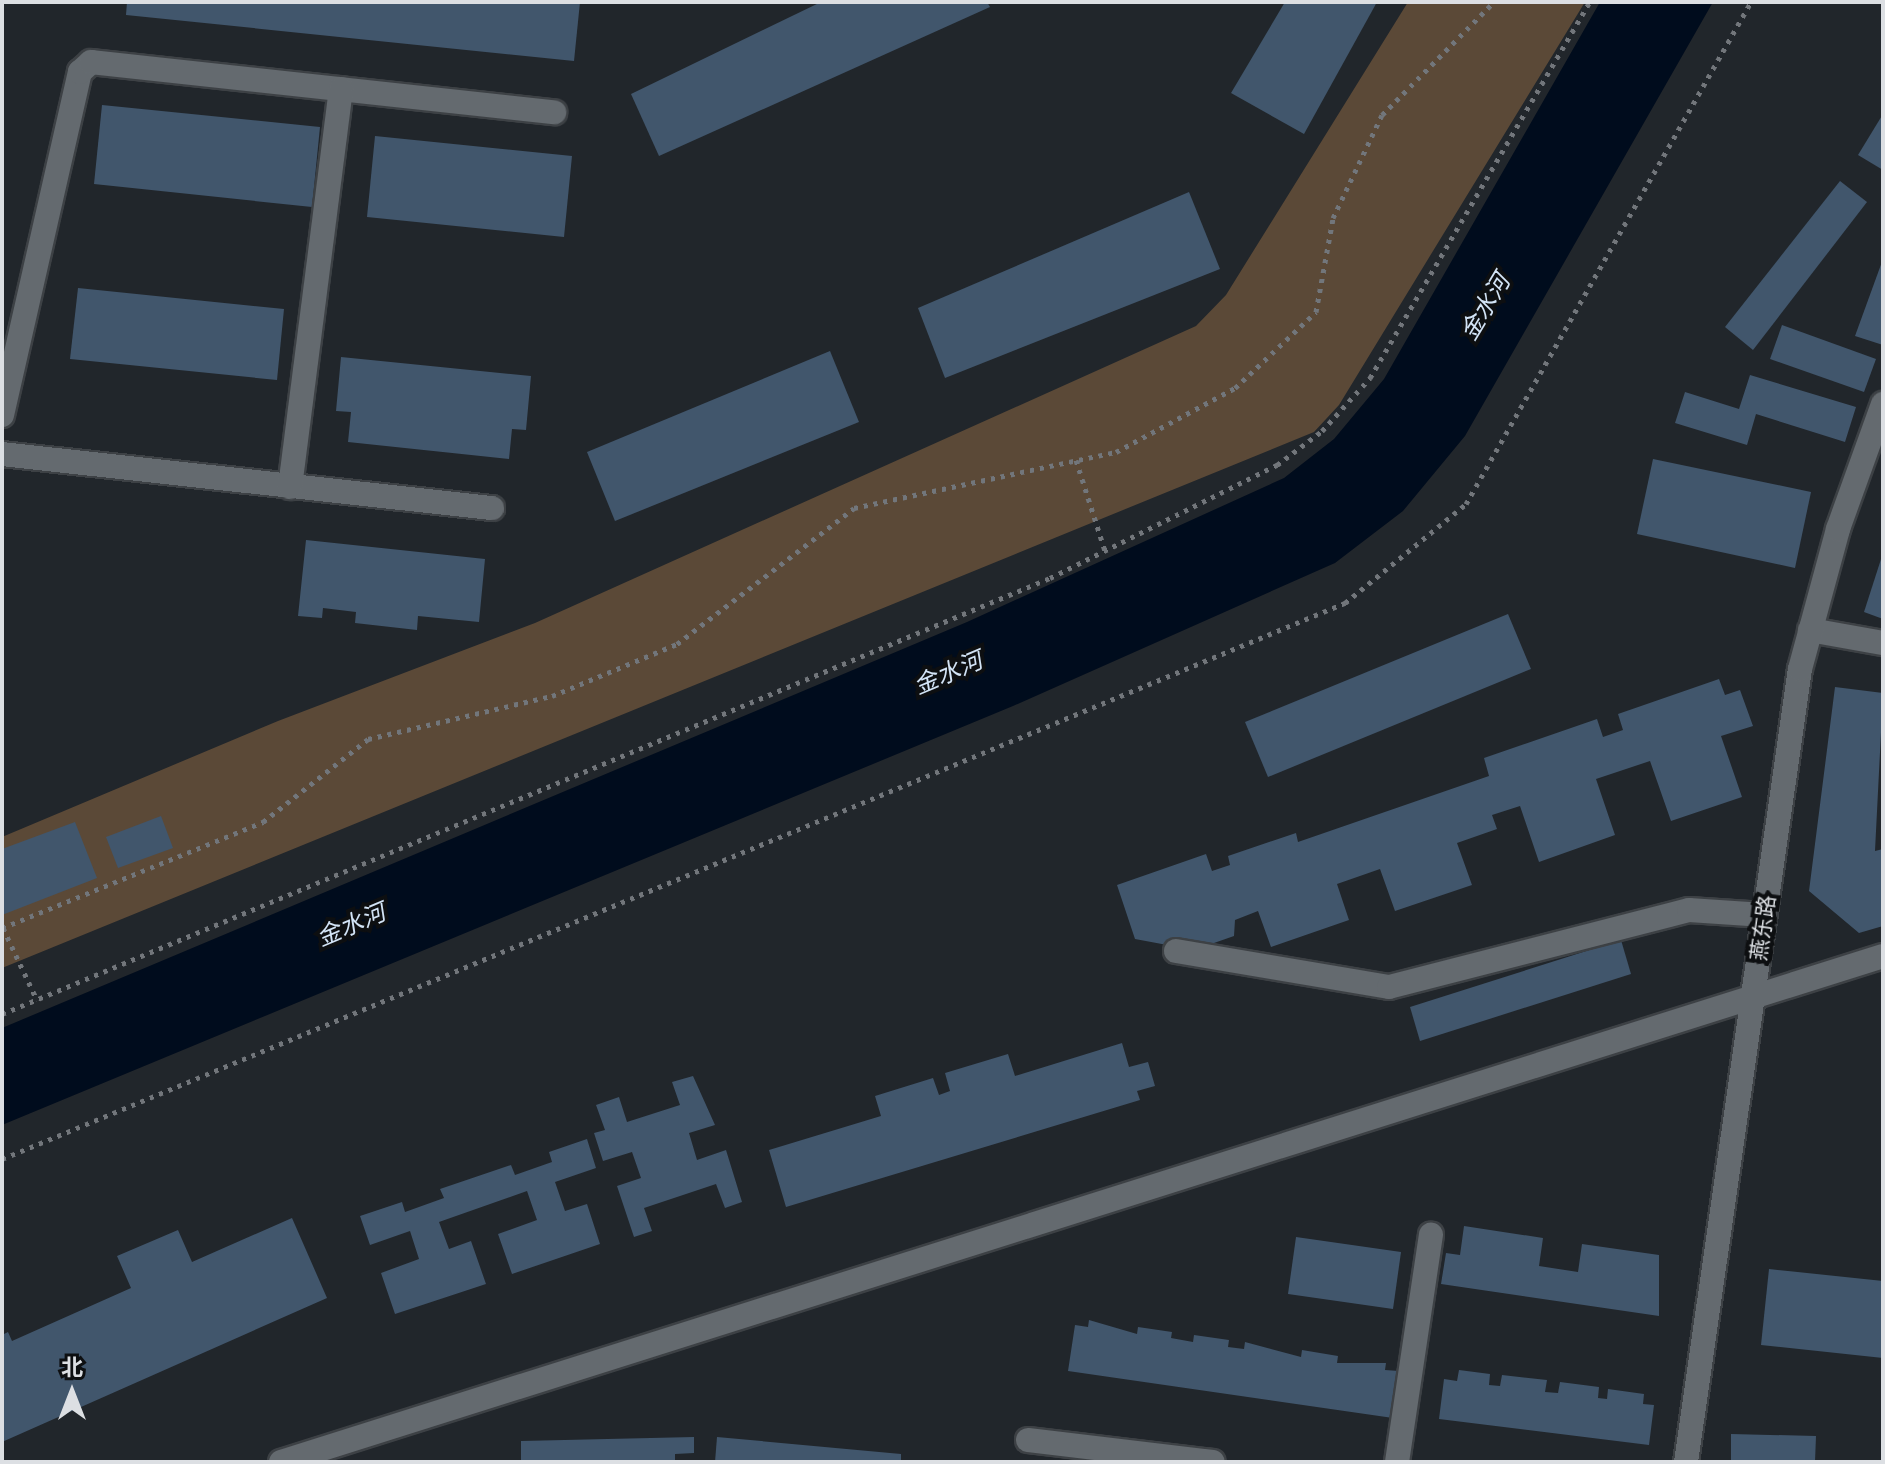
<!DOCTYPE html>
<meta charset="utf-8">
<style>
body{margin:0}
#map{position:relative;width:1885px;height:1464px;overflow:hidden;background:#21262b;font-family:"Crimson Pro","Noto Sans SC",serif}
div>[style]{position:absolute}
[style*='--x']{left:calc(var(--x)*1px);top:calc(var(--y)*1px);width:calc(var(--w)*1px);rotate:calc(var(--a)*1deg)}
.green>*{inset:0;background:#5b4937}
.water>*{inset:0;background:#000c1d}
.building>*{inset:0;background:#41566c}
.path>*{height:5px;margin-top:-2.5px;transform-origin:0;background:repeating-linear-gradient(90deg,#72767b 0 4px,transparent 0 10px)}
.roads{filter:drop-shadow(2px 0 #3d4145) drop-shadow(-2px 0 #3d4145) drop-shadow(0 2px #3d4145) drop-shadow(0 -2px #3d4145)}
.minor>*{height:24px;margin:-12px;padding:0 12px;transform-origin:12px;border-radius:12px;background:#646a6f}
span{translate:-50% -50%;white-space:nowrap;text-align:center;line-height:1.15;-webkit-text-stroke:8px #0d0f11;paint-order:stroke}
.street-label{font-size:22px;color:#dcdfe3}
.water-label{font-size:24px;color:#d3e4f6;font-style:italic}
.frame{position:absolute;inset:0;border:4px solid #dcdfe3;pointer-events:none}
.north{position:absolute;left:32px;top:1352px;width:80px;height:80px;-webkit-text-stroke:6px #0d0f11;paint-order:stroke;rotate:0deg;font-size:22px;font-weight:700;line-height:32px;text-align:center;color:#dcdfe3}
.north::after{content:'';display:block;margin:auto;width:28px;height:36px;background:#dcdfe3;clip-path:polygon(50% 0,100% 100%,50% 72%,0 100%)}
</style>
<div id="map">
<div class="green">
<div style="clip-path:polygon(1408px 2px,1585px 2px,1339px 405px,1314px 432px,2px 968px,2px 837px,278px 721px,535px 623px,1196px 326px,1226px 295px)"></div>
</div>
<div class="water">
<div style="clip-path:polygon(1600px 2px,1713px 2px,1465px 436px,1403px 511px,1335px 563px,1013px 706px,2px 1125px,2px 1028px,967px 622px,1284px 478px,1334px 439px,1384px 379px)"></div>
</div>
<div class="building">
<div style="clip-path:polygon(127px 2px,580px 2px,574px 61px,126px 15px)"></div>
<div style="clip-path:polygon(821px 2px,987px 2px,990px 7px,659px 156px,631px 94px)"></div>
<div style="clip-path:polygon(1285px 2px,1377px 2px,1304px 134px,1231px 93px)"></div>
<div style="clip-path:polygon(102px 105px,320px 127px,312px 207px,94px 184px)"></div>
<div style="clip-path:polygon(1883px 114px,1883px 170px,1858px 155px)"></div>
<div style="clip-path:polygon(375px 136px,572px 156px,564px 237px,367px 217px)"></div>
<div style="clip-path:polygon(1840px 181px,1867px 202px,1753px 350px,1725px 327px)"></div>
<div style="clip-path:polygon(1189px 192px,1220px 269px,945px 378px,918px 308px)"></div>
<div style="clip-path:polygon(1883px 259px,1883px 345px,1855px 336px)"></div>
<div style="clip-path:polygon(78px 288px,284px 309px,277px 380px,70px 359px)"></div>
<div style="clip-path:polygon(1782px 325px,1876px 359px,1864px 392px,1770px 359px)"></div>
<div style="clip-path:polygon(830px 351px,859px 422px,615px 521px,587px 452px)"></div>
<div style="clip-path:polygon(341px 357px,531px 376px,526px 430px,512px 429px,509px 459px,348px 442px,351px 412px,336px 411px)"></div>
<div style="clip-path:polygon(1750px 375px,1856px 407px,1845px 442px,1756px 414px,1747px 445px,1675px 423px,1685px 392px,1739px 409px)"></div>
<div style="clip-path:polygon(1653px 459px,1811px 492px,1795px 568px,1637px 534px)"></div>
<div style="clip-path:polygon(306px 540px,485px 559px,479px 622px,418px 616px,417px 630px,355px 623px,356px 612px,323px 608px,322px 618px,298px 616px)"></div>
<div style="clip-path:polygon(1882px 556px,1883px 556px,1883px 619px,1864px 612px)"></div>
<div style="clip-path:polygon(1508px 614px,1531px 669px,1268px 777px,1245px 722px)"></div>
<div style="clip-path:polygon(1719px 679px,1725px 695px,1740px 690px,1753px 726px,1721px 736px,1742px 797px,1671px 821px,1650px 761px,1596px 779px,1615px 835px,1539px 862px,1520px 806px,1492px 815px,1497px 829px,1457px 843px,1472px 885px,1395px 911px,1380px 869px,1337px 884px,1349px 920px,1271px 947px,1258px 911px,1235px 920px,1234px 936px,1194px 950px,1135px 939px,1117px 885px,1206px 854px,1212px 871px,1230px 865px,1228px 856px,1296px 833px,1298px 842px,1489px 776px,1484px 758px,1597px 719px,1603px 737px,1623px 730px,1618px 714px)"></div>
<div style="clip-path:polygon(1835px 687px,1883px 693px,1875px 851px,1883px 849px,1883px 926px,1859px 933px,1809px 891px)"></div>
<div style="clip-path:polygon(161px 816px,173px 848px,118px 868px,106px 837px)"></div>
<div style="clip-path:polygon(75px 822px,97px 878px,2px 915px,2px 849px)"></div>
<div style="clip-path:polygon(1621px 940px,1631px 974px,1420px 1041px,1410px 1007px)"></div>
<div style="clip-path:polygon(1122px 1043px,1129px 1067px,1148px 1062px,1155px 1086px,1137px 1091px,1140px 1100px,786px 1207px,769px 1150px,881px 1116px,875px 1096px,933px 1078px,939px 1095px,950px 1091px,945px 1073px,1008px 1054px,1015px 1076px)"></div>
<div style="clip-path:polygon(693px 1076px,715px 1125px,689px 1133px,697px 1160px,726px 1150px,742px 1202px,725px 1208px,716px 1184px,644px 1208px,652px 1231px,634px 1237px,617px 1186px,641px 1178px,632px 1152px,603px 1161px,594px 1133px,605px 1130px,596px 1105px,619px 1097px,627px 1122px,680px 1105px,672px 1082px)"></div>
<div style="clip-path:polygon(587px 1139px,596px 1168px,555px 1182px,565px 1211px,587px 1204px,600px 1244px,512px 1274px,498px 1234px,537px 1220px,527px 1191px,439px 1222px,449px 1249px,471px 1241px,486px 1284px,395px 1314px,381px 1273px,419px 1259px,410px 1231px,370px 1245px,360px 1216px,402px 1202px,405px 1212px,444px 1198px,440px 1189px,511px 1165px,515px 1175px,552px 1162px,549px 1152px)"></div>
<div style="clip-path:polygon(292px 1218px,327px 1298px,2px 1442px,2px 1335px,8px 1332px,12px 1341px,131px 1288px,117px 1256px,178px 1230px,192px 1262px)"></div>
<div style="clip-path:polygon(1464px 1226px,1543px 1238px,1539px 1266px,1578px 1272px,1582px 1244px,1659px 1255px,1659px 1316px,1441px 1284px,1446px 1253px,1460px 1255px)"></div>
<div style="clip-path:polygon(1296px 1237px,1401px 1252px,1393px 1309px,1288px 1294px)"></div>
<div style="clip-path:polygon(1769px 1269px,1883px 1281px,1883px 1358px,1761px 1345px)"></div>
<div style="clip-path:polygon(1089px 1320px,1137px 1334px,1138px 1327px,1172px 1332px,1171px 1338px,1193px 1342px,1194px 1335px,1229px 1340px,1228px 1347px,1244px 1349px,1245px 1342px,1301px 1357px,1302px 1350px,1338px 1356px,1337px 1363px,1386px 1363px,1385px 1370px,1399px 1371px,1393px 1418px,1068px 1371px,1075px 1325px,1088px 1327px)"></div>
<div style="clip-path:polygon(1459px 1370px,1490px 1374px,1489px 1385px,1500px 1386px,1502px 1375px,1547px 1380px,1545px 1392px,1558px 1393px,1560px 1382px,1599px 1387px,1598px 1398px,1607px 1399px,1608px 1389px,1644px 1394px,1643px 1404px,1654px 1405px,1649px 1445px,1439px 1419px,1444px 1379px,1457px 1381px)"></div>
<div style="clip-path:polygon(1731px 1434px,1816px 1436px,1815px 1462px,1731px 1462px)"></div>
<div style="clip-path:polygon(694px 1437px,694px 1453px,675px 1454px,675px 1462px,521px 1462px,521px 1441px)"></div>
<div style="clip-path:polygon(717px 1437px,901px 1454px,901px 1462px,715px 1462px)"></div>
</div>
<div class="path">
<div style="--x:1076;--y:460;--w:96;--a:72.3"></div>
<div style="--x:2;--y:928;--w:282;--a:-22.1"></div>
<div style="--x:263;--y:822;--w:134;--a:-38.3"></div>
<div style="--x:368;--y:739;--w:189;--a:-13.2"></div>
<div style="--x:552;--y:696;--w:135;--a:-22.6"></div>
<div style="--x:677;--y:644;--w:223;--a:-37.5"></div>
<div style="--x:854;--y:508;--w:268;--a:-12.1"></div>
<div style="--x:1116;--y:452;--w:135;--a:-28.3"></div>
<div style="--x:1235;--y:388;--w:111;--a:-43.2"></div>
<div style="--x:1316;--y:312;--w:96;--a:-79.7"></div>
<div style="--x:1333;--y:218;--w:114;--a:-64.6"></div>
<div style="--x:1382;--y:115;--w:159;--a:-45.3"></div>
<div style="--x:3;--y:928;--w:80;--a:64.7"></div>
<div style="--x:2;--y:1014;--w:1135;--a:-22.59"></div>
<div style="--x:1050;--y:578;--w:254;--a:-26.5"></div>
<div style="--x:1277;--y:465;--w:56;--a:-37.1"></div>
<div style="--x:1322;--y:431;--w:72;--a:-47.8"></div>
<div style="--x:1370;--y:378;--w:436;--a:-59.7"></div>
<div style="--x:2;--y:1159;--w:1454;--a:-22.49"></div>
<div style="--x:1345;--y:603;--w:156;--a:-39.3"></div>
<div style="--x:1466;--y:504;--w:577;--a:-60.42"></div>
</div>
<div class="roads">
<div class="minor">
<div style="--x:2;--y:415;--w:352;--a:-77.2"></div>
<div style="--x:80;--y:72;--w:15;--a:-42"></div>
<div style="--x:91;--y:62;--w:466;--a:6.2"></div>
<div style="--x:2;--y:454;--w:493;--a:6.3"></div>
<div style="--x:290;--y:487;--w:401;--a:-82.7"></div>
<div style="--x:1810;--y:630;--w:74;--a:10.1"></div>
<div style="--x:1176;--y:951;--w:216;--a:9.6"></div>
<div style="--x:1389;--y:987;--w:310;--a:-14.4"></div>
<div style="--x:1689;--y:910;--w:75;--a:3.8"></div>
<div style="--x:1028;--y:1440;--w:186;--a:6.8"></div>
<div style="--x:281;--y:1462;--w:1680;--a:-17.53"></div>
<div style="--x:1397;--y:1462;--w:230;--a:-81.5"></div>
<div style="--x:1686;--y:1462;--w:801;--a:-81.82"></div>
<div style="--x:1800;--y:669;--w:145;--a:-74.8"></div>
<div style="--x:1838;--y:529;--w:133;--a:-70.2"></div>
</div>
</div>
<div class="street-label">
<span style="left:1763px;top:928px;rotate:-82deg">燕东路</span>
</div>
<div class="water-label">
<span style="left:1485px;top:307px;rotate:-59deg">金水河</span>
<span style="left:948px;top:673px;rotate:-23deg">金水河</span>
<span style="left:351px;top:925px;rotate:-23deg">金水河</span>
</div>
<div class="frame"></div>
<div class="north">北</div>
</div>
